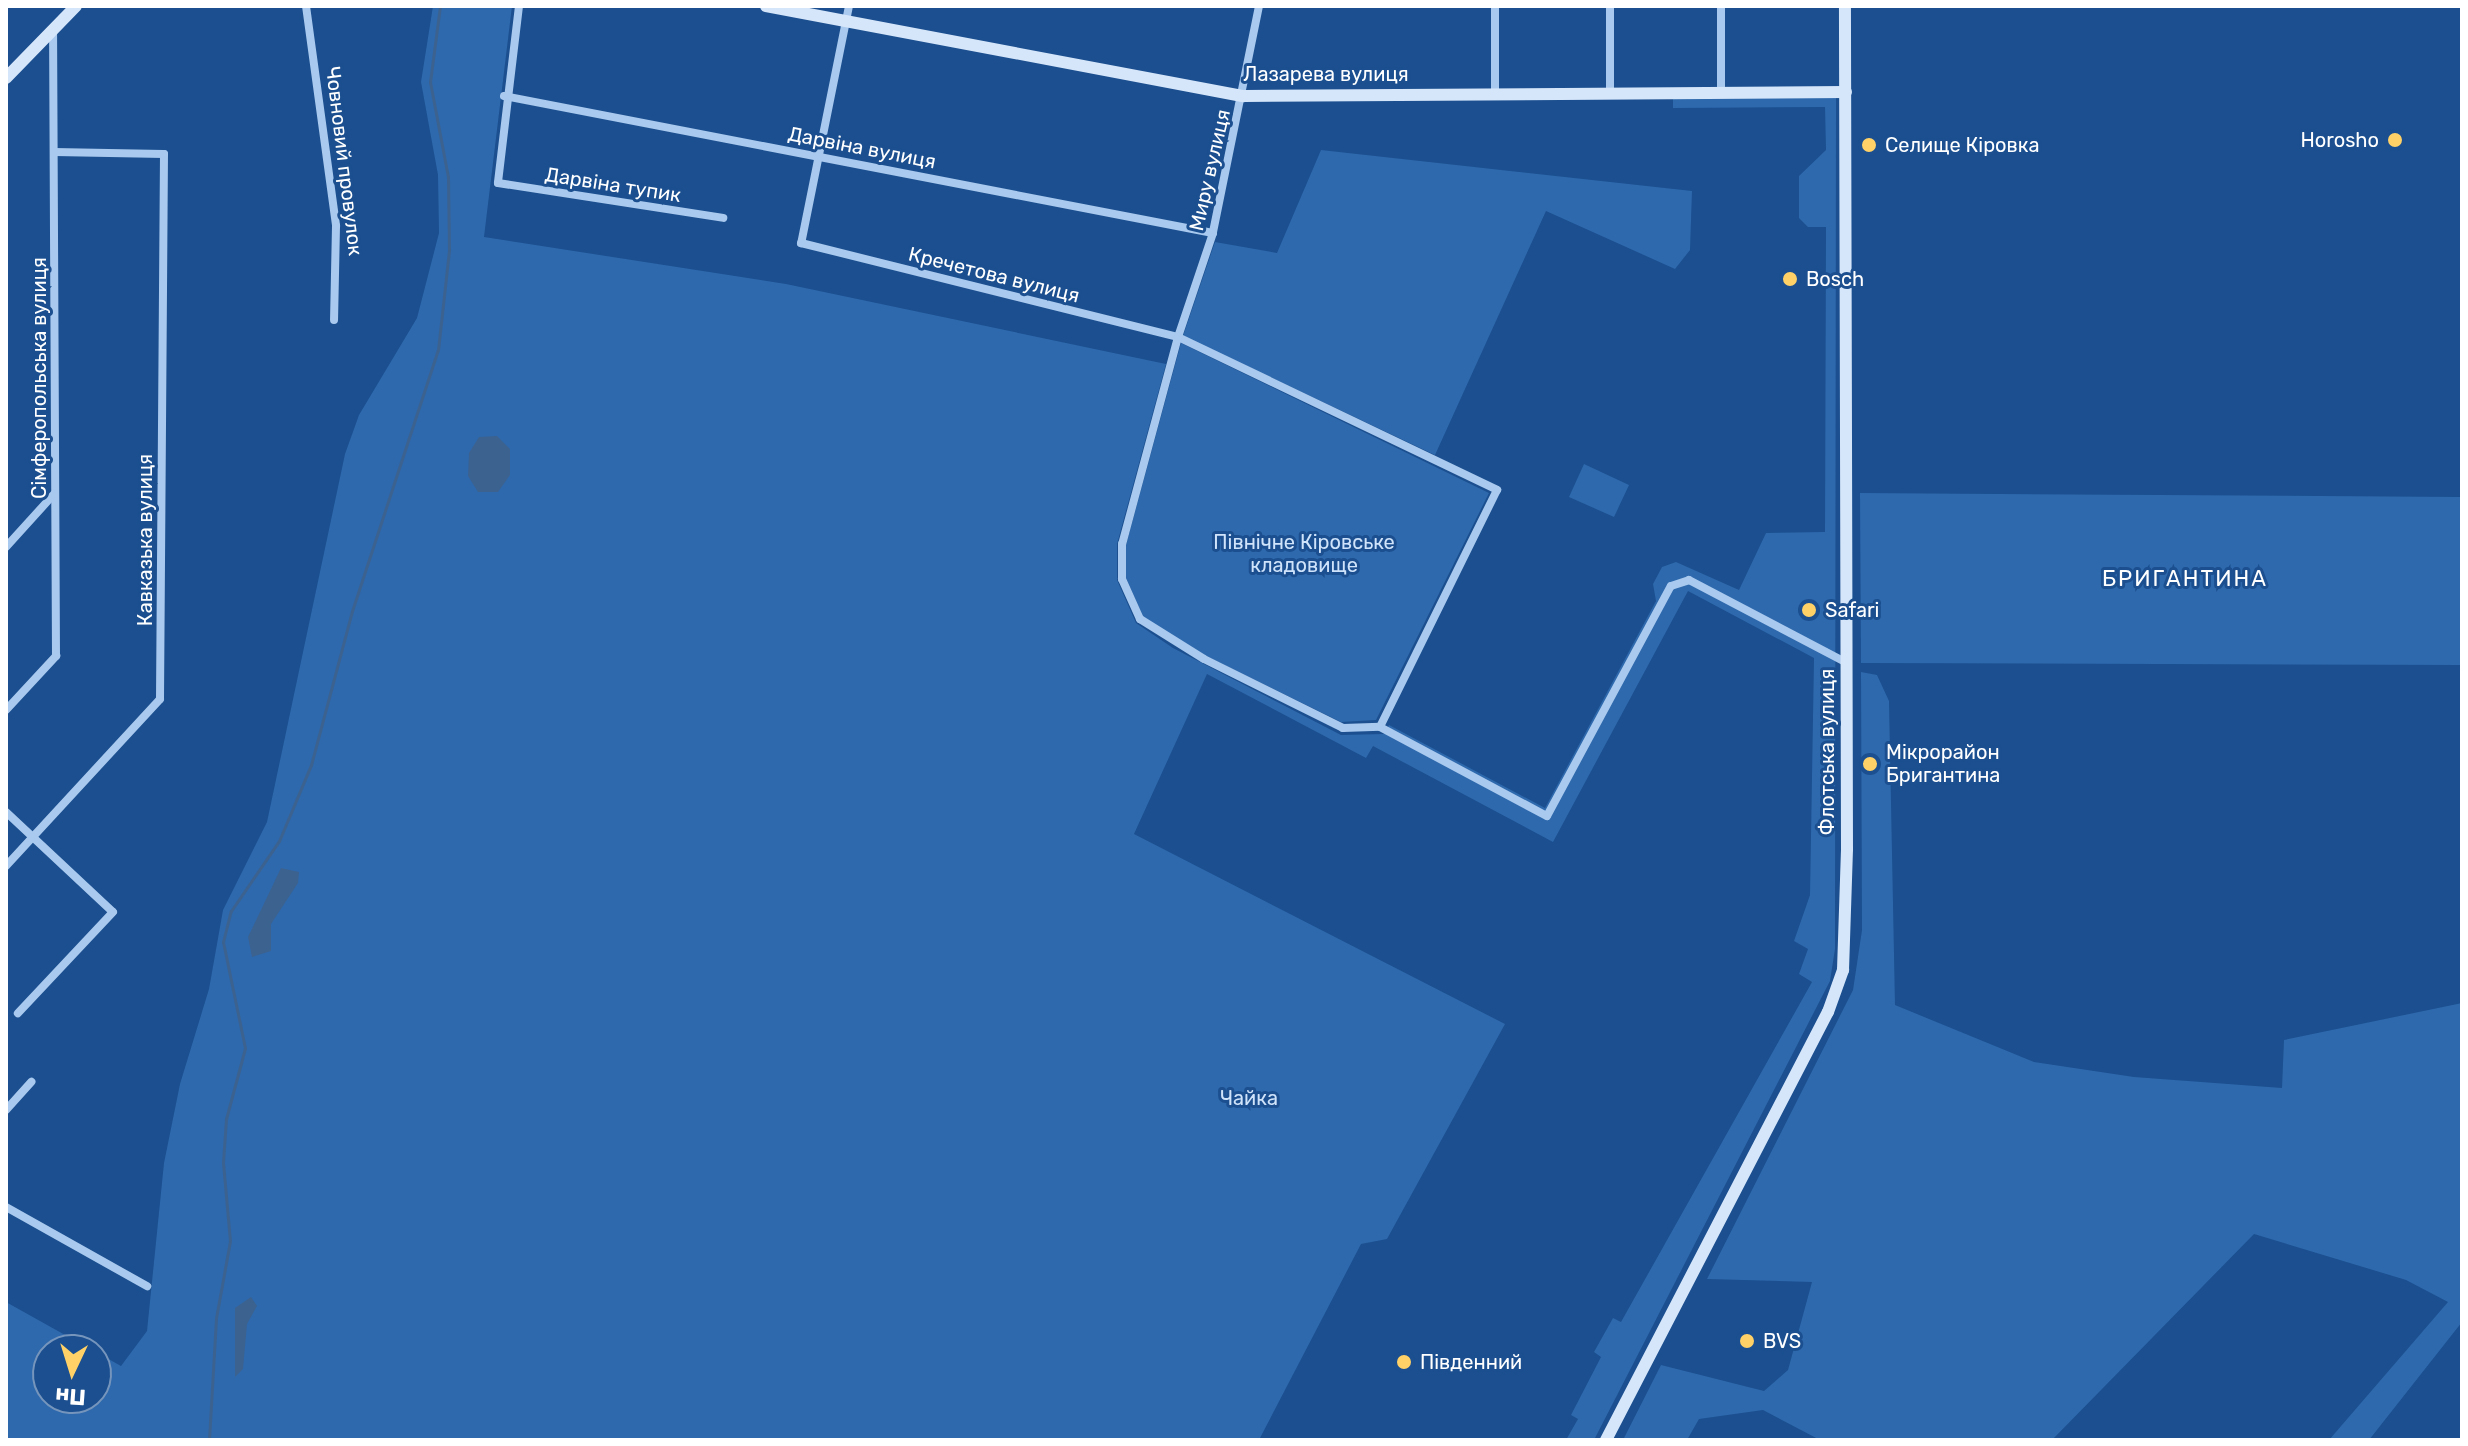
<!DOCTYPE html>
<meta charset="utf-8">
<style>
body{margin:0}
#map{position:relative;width:2468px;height:1446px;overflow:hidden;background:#1b4f8f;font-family:Rubik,sans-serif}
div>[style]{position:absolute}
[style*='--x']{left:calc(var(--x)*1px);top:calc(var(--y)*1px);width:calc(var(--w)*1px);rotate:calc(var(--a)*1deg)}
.green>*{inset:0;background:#2e69ad}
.water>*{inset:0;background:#3c6290}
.stream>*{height:3px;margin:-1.5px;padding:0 1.5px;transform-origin:1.5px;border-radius:1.5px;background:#3c6290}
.street>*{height:8px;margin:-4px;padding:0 4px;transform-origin:4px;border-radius:4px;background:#a9c9ee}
.secondary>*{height:12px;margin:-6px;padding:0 6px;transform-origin:6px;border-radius:6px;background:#d6e6fa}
.dots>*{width:22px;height:22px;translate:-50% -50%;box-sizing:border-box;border:4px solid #1b4f8f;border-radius:50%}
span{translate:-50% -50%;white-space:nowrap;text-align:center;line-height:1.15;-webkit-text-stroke:6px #1b4f8f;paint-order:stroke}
.street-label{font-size:20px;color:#fff}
.poi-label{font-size:20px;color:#fff}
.right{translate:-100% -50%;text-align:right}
.left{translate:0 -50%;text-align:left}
.park-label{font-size:20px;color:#cfe3fa}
.neighbourhood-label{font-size:22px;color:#fff;letter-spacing:2px}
.frame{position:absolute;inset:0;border:8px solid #fff;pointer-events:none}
.north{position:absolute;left:32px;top:1334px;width:80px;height:80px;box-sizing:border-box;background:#1b4f8f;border:2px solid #7695bc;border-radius:50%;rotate:184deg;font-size:22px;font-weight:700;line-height:32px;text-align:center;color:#fff}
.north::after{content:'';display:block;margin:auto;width:28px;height:36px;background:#ffd166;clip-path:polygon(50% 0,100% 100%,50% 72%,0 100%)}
</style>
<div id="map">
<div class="green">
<div style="clip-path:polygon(433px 6px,512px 6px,484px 237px,786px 284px,1166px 364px,1117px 544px,1117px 580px,1136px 623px,1173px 648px,1341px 735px,1384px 734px,1389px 725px,1545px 808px,1656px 601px,1653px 584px,1662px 567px,1676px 562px,1739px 590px,1766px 533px,1825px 532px,1826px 227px,1808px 227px,1799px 218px,1799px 176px,1826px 150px,1825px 107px,1673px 108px,1673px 98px,1836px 98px,1835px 949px,1830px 981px,1594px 1440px,1566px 1440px,1578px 1419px,1571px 1415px,1601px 1357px,1594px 1352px,1613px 1318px,1621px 1322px,1812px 982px,1799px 974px,1808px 949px,1794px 941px,1810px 895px,1814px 658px,1688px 591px,1553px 842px,1373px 746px,1366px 758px,1207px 674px,1134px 834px,1505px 1024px,1387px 1239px,1361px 1244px,1259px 1440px,6px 1440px,6px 1302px,92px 1350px,48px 1350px,48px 1398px,96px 1398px,96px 1352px,121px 1366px,147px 1331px,164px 1163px,180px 1084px,209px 989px,223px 910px,267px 822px,345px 454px,359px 415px,417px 318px,439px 233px,438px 175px,421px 82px)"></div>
<div style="clip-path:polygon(1321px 150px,1692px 191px,1690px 250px,1675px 269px,1546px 211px,1435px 455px,1183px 336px,1215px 242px,1277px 253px)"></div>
<div style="clip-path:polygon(1181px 343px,1489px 493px,1376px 720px,1341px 722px,1206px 656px,1143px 617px,1126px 578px,1126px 545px)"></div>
<div style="clip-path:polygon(1584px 464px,1629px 485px,1614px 517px,1569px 497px)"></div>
<div style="clip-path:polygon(1860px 493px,2462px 497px,2462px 665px,1861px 663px)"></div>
<div style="clip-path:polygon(1861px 672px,1877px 675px,1889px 701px,1895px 1005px,2034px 1062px,2134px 1077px,2282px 1088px,2284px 1040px,2462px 1003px,2462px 1322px,2369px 1440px,2329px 1440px,2448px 1302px,2406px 1280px,2254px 1234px,2052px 1440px,1820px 1440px,1763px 1410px,1699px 1419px,1687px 1440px,1623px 1440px,1661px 1365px,1764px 1391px,1788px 1370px,1812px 1282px,1707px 1279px,1853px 990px,1862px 930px)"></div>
</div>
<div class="water">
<div style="clip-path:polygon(497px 436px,510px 449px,510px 475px,498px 492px,478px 492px,468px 476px,469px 453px,479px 437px)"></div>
<div style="clip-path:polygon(281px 868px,299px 872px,298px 883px,271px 924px,271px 951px,252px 957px,248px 937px)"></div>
<div style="clip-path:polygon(251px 1297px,257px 1306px,247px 1324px,243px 1369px,235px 1377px,235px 1308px)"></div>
</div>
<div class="stream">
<div style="--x:209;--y:1440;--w:122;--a:-86.7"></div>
<div style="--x:216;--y:1318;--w:78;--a:-79.7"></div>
<div style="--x:230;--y:1241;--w:79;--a:-95.1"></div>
<div style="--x:223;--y:1162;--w:43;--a:-86"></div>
<div style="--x:226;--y:1119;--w:73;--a:-75"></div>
<div style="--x:245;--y:1048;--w:108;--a:-101.7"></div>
<div style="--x:223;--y:942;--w:32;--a:-76"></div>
<div style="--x:231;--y:911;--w:85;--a:-55.6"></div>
<div style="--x:279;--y:841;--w:82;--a:-67.2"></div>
<div style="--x:311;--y:765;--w:159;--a:-75.1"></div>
<div style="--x:352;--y:611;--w:275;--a:-71.8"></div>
<div style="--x:438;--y:350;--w:101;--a:-83.7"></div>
<div style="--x:449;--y:250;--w:73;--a:-90.8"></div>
<div style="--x:448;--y:177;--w:97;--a:-100.7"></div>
<div style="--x:430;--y:82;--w:77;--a:-82.5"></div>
</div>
<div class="street">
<div style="--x:306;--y:6;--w:222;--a:82.2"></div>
<div style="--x:336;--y:226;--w:94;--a:91.2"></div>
<div style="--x:519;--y:6;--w:178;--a:96.8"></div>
<div style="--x:498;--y:183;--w:228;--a:8.8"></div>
<div style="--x:849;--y:6;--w:242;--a:101.4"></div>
<div style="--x:801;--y:243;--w:389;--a:14"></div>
<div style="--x:1178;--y:337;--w:354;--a:25.6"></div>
<div style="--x:1497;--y:490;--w:264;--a:116.3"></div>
<div style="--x:1259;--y:6;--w:232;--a:101.5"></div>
<div style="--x:1213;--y:233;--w:110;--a:108.6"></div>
<div style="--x:1178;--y:337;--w:214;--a:105.1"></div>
<div style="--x:1122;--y:544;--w:35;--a:90"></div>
<div style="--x:1122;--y:579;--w:44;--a:65.8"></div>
<div style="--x:1140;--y:619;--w:75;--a:32"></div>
<div style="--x:1204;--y:659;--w:155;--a:26.4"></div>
<div style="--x:1343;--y:728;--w:37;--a:-2"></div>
<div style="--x:1380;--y:727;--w:189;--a:28.1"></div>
<div style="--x:1547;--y:816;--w:261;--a:-61.7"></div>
<div style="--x:1671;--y:586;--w:19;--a:-18"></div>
<div style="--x:1689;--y:580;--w:178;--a:27.7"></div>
<div style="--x:1495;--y:6;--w:88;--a:90"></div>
<div style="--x:1721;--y:6;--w:86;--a:90"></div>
<div style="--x:1610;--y:93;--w:87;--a:-90"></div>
<div style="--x:504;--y:96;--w:722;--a:10.94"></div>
<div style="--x:6;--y:547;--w:72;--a:-47.8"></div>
<div style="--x:6;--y:710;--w:74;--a:-47.2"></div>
<div style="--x:56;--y:656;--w:628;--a:-90.27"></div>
<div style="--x:6;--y:812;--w:146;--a:43.1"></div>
<div style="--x:113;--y:912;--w:139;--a:133.2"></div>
<div style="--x:6;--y:866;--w:227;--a:-47.3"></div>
<div style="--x:160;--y:699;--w:545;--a:-89.58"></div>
<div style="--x:164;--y:154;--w:110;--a:-179"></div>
<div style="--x:6;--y:1110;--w:38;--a:-48"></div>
<div style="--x:6;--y:1207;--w:162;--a:29.3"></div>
</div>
<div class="secondary">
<div style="--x:766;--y:6;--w:486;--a:10.7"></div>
<div style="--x:1244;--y:96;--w:602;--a:-0.38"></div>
<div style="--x:6;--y:78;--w:100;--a:-45.8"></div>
<div style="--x:1606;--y:1440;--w:482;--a:-62.6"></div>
<div style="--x:1828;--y:1012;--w:45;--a:-70.3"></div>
<div style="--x:1843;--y:970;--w:121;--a:-88.1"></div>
<div style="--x:1847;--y:849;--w:843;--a:-90.14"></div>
</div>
<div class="dots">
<div style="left:2395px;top:140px;background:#ffd166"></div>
<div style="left:1869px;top:145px;background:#ffd166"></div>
<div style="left:1790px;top:279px;background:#ffd166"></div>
<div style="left:1809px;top:610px;background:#ffd166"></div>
<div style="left:1870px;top:764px;background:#ffd166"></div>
<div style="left:1747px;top:1341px;background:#ffd166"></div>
<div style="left:1404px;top:1362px;background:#ffd166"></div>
</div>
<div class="street-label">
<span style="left:1326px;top:74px">Лазарева вулиця</span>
<span style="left:862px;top:148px;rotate:11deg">Дарвіна вулиця</span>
<span style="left:344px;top:161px;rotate:83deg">Човновий провулок</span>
<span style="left:1210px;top:170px;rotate:-77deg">Миру вулиця</span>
<span style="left:613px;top:185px;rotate:9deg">Дарвіна тупик</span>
<span style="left:994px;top:275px;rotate:14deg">Кречетова вулиця</span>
<span style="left:39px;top:378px;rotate:-90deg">Сімферопольська вулиця</span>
<span style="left:145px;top:540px;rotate:-90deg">Кавказька вулиця</span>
<span style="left:1827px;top:752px;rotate:-90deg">Флотська вулиця</span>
</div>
<div class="poi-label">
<span class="right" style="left:2379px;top:140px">Horosho</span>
<span class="left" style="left:1885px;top:145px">Селище Кіровка</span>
<span class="left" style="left:1806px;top:279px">Bosch</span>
<span class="left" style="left:1825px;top:610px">Safari</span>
<span class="left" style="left:1886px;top:764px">Мікрорайон<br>Бригантина</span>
<span class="left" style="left:1763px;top:1341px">BVS</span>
<span class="left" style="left:1420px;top:1362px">Південний</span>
</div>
<div class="park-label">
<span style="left:1304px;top:554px">Північне Кіровське<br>кладовище</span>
<span style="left:1249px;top:1098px">Чайка</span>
</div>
<div class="neighbourhood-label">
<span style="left:2185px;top:579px">БРИГАНТИНА</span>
</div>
<div class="frame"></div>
<div class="north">Пн</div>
</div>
